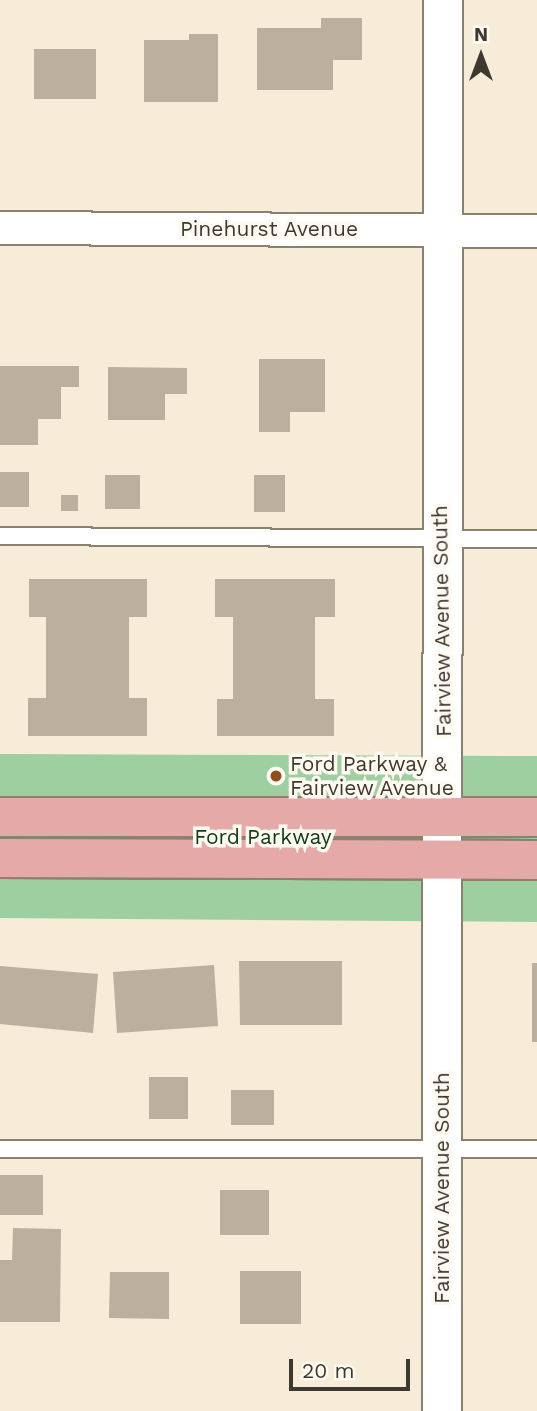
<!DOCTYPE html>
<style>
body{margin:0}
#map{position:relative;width:537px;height:1411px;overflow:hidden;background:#f6ecd8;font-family:"Work Sans",sans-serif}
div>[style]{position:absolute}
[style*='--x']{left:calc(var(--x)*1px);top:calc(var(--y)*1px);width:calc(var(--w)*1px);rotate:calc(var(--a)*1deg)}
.green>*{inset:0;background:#9ecfa0}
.building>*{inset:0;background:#bab09d}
.roads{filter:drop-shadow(2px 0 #8a816f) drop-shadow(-2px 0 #8a816f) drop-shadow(0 2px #8a816f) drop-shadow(0 -2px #8a816f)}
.service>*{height:16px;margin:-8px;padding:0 8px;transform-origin:8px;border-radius:8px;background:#fff}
.minor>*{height:32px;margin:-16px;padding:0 16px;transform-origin:16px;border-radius:16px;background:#fff}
.tertiary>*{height:38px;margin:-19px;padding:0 19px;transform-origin:19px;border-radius:19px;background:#fff}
.primary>*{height:38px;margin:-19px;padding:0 19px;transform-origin:19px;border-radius:19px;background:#e5aaa7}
.dots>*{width:19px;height:19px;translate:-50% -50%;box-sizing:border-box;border:4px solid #fefaf2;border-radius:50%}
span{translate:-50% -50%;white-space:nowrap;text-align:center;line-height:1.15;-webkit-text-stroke:7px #fefaf2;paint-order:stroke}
.street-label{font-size:21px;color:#3d3931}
.poi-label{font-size:21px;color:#3d3931}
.left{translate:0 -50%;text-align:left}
.park-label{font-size:21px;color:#0e3c15}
.north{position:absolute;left:446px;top:21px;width:70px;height:70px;-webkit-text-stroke:5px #fefaf2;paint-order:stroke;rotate:0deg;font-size:19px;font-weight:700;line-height:28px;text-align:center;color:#3d3931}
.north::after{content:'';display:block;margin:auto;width:24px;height:32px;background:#3d3931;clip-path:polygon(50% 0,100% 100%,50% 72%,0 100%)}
.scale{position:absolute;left:289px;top:1359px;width:121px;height:32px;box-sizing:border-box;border:4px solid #3d3931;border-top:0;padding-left:9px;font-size:21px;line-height:24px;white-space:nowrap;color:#3d3931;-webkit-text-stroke:5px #fefaf2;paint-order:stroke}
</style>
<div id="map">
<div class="green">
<div style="clip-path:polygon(0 754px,537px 756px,537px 922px,0 918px)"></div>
</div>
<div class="building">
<div style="clip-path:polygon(321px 18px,362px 18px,362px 60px,333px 60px,333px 90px,257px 90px,257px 28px,321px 28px)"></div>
<div style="clip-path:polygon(189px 34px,218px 34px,218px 102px,144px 102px,144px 40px,189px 40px)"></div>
<div style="clip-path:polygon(34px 49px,96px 49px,96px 99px,34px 99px)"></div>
<div style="clip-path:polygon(259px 359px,325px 359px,325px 412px,290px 412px,290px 432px,259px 432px)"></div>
<div style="clip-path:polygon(0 366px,79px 366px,79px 387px,61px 387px,61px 419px,38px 419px,38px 445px,0 445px)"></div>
<div style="clip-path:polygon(108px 367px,187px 368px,187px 394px,165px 394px,165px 420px,108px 420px)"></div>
<div style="clip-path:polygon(0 472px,29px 472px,29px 507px,0 507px)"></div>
<div style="clip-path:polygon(105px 475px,140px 475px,140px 509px,105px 509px)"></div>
<div style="clip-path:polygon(254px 475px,285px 475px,285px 512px,254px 512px)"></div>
<div style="clip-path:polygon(61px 495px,78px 495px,78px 511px,61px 511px)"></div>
<div style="clip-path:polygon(29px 579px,147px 579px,147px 617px,129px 617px,129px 698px,147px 698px,147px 736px,28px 736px,28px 698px,46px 698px,46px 617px,29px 617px)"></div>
<div style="clip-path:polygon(215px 579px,335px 579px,335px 617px,315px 617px,315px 699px,334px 699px,334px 736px,217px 736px,217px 699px,233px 699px,233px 617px,215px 617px)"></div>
<div style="clip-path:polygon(239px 961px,342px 961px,342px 1025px,240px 1025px)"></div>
<div style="clip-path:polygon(532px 963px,537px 963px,537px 1042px,532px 1042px)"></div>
<div style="clip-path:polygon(214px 965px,218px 1026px,117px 1033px,113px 972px)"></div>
<div style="clip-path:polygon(0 966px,98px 974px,93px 1033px,0 1024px)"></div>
<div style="clip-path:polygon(149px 1077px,188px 1077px,188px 1119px,149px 1119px)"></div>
<div style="clip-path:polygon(231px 1090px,274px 1090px,274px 1125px,231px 1125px)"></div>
<div style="clip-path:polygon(0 1175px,43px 1175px,43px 1215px,0 1215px)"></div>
<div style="clip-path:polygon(220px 1190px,269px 1190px,269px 1235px,220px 1235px)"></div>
<div style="clip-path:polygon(13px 1228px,61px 1229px,60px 1322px,0 1322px,0 1260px,12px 1260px)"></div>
<div style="clip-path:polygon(240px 1271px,301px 1271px,301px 1324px,240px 1324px)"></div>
<div style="clip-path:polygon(110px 1272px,169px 1272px,169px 1319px,109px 1318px)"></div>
</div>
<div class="roads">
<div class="service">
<div style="--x:0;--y:536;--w:537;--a:0.32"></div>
<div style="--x:0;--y:1149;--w:537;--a:0"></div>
</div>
<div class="minor">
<div style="--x:0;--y:228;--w:537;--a:0.32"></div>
</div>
<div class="tertiary">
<div style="--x:442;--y:1411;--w:1411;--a:-89.96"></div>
</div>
<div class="primary">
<div style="--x:0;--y:817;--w:537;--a:0"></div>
<div style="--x:0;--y:858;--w:537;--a:0.21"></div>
</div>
</div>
<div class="dots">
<div style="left:276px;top:776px;background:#904e1c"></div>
</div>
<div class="street-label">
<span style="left:269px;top:229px">Pinehurst Avenue</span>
<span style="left:442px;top:621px;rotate:-91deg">Fairview Avenue South</span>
<span style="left:442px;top:1188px;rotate:-90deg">Fairview Avenue South</span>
</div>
<div class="poi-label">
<span class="left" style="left:290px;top:776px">Ford Parkway &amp;<br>Fairview Avenue</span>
</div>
<div class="park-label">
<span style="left:263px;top:837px">Ford Parkway</span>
</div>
<div class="north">N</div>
<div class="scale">20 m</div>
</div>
